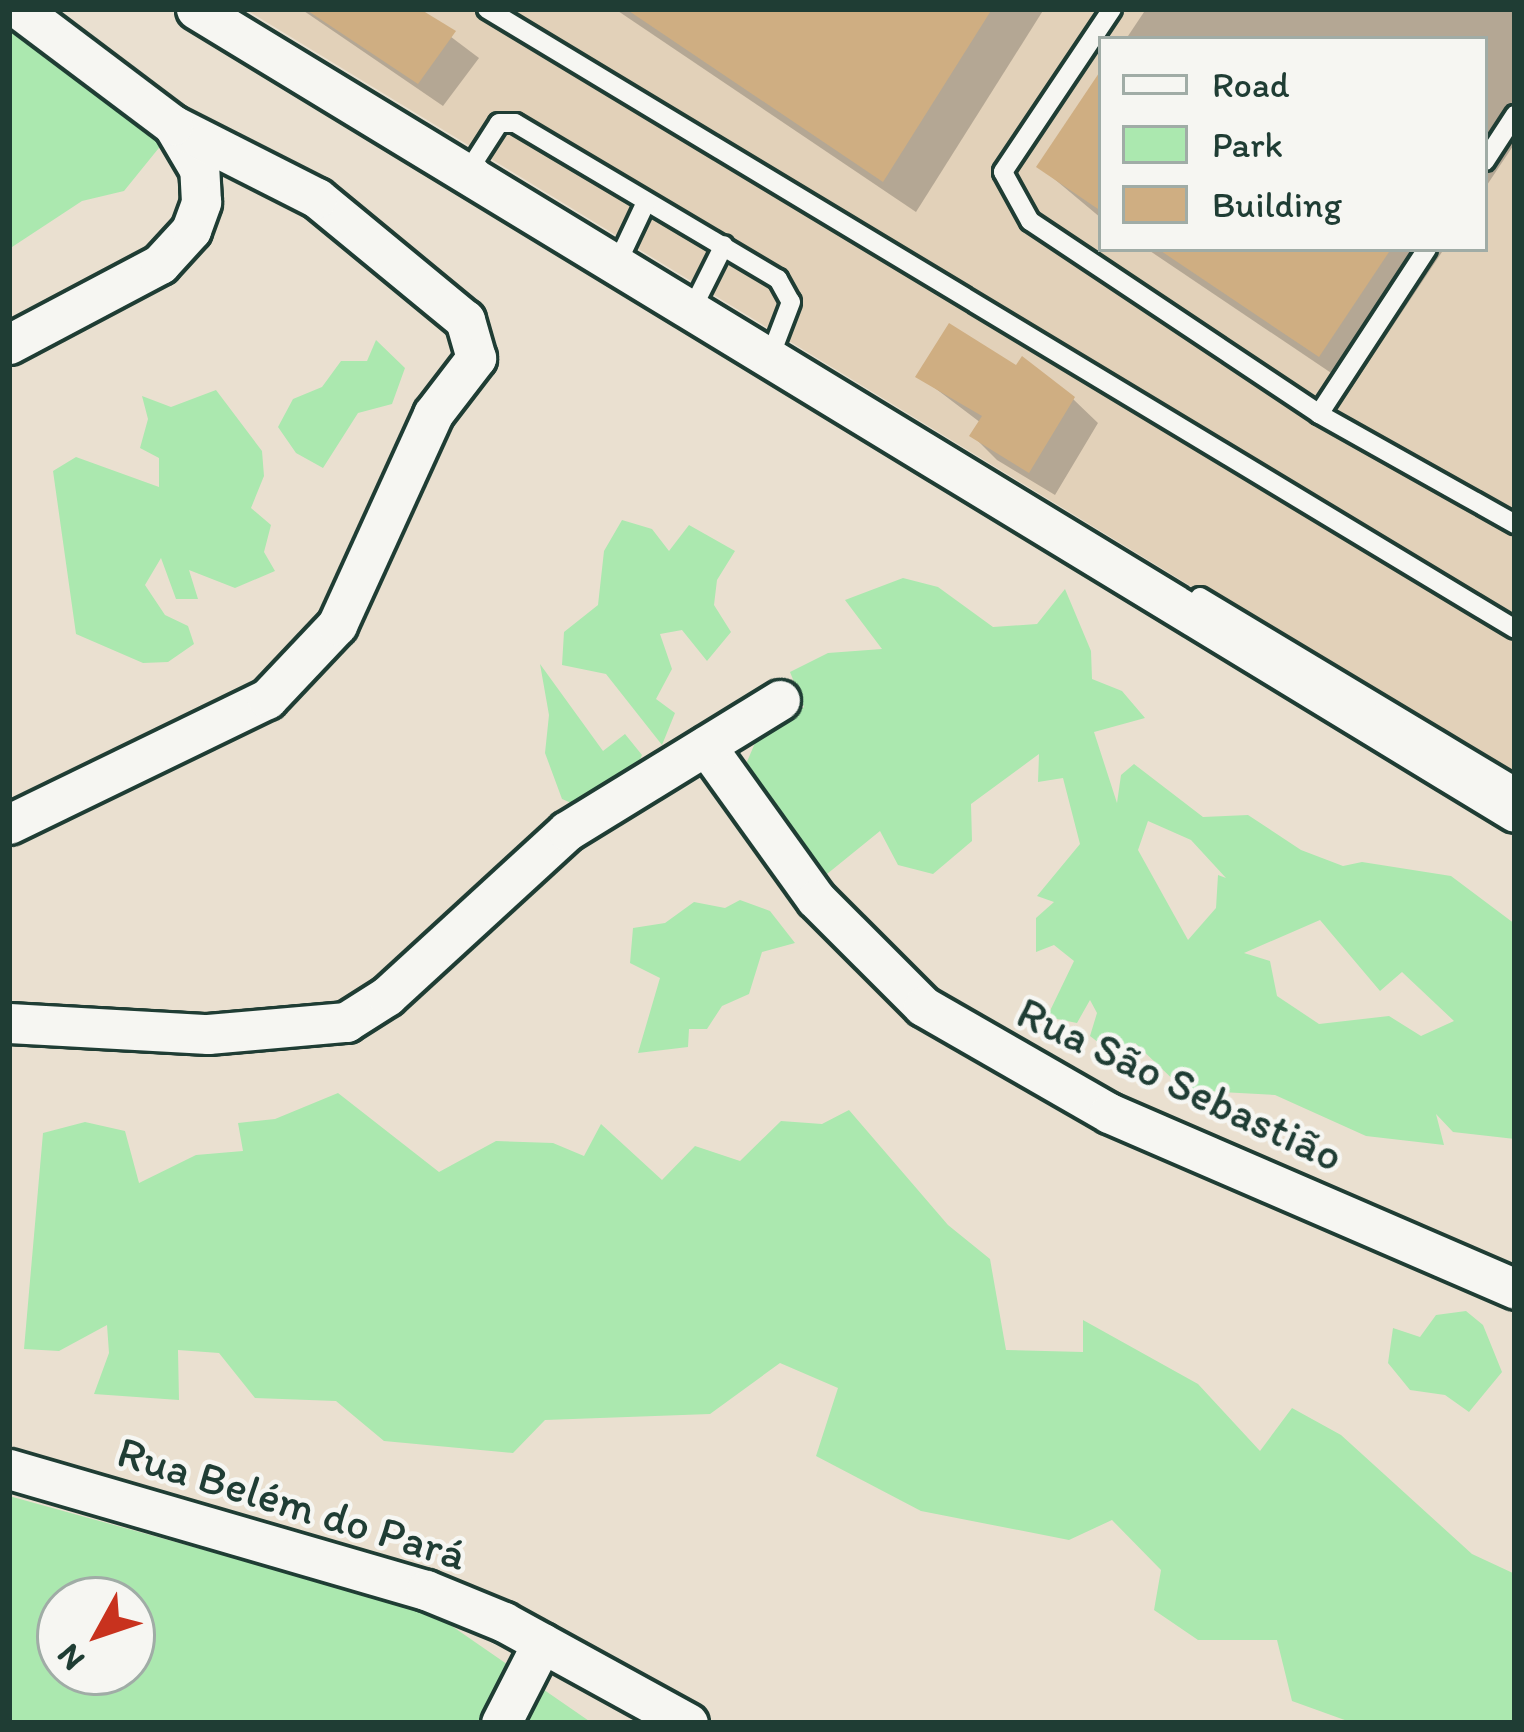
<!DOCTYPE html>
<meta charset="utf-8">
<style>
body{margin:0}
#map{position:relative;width:1524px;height:1732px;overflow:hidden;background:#eae0d0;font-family:Itim,sans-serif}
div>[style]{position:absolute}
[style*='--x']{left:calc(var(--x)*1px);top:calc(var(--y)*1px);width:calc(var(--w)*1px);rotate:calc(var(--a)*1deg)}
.built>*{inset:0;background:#e2d1b9}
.green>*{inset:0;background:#abe8af}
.shadow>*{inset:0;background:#0003}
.building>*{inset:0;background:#cfae82}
.roads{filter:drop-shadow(3px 0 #1f3d34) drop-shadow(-3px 0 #1f3d34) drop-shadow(0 3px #1f3d34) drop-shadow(0 -3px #1f3d34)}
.service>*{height:18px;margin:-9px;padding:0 9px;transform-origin:9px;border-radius:9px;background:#f6f6f2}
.minor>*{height:39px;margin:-19.5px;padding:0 19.5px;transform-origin:19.5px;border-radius:19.5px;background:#f6f6f2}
span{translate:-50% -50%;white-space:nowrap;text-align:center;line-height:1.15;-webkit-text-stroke:9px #f6f6f2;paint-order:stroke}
.street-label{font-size:45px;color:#1f3d34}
.frame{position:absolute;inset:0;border:12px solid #1f3d34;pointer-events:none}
.legend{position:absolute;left:1098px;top:36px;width:390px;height:216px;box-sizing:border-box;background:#f6f6f2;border:3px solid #a0aca6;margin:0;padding:15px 21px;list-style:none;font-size:36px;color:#1f3d34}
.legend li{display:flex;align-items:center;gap:24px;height:60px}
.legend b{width:60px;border:3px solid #a0aca6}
.north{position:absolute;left:36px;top:1576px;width:120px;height:120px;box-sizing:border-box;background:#f6f6f2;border:3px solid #a0aca6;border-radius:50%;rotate:230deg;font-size:33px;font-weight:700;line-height:48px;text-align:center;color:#1f3d34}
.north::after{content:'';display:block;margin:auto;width:42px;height:54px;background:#c8321e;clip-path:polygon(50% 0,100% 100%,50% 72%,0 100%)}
</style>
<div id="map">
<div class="built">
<div style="clip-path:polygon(evenodd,245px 9px,1515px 9px,1515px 784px,437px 126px,245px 9px,1101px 39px,1485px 39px,1485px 249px,1101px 249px,1101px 39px)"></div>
</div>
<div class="green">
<div style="clip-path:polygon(9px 16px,171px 133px,124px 191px,82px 201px,9px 249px)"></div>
<div style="clip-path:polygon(376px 340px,405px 368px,392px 404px,358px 413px,323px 468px,296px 453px,278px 427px,293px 399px,322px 387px,341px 361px,367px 361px)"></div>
<div style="clip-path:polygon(216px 390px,262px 451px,264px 476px,251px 508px,271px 525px,264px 552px,275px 571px,235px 588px,189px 570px,198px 599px,176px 599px,161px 558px,145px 585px,165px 615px,188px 626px,194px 644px,168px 662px,143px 663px,76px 634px,53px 471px,76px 457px,159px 487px,159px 458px,140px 448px,148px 419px,142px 396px,171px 407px)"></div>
<div style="clip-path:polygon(622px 520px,652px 529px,669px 551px,689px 525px,735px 551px,717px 580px,714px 605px,731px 632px,707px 661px,682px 630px,660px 634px,672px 669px,656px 699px,675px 713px,662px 745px,606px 674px,562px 665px,564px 632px,598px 605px,604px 551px)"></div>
<div style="clip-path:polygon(evenodd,903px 578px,938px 587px,993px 627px,1037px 624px,1065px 589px,1091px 651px,1092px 679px,1122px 691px,1145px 718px,1094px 732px,1117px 803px,1121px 775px,1134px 764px,1203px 817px,1248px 815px,1301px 850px,1343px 866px,1362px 862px,1451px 876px,1515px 924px,1515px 1139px,1453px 1132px,1436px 1114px,1444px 1145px,1366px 1136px,1275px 1095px,1184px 1090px,1135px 1043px,1124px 1062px,1090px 1036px,1097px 1013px,1090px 1000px,1077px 1023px,1047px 1017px,1074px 961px,1054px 945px,1036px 952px,1036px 918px,1054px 902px,1037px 896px,1080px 844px,1063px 778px,1038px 782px,1039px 754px,971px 804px,972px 841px,933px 874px,898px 865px,880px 831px,827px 874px,803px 859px,746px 764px,758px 736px,804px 707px,790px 672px,828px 653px,882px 649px,845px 600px,903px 578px,1148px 821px,1191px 840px,1226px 878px,1218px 875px,1216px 908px,1188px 940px,1138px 850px,1148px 821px,903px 578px,1320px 920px,1380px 991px,1402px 972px,1454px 1021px,1421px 1036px,1389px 1016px,1319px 1024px,1277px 996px,1270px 961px,1244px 953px,1320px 920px)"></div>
<div style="clip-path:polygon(540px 664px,603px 751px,625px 734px,642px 755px,629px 783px,585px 809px,562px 799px,545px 753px,549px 715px)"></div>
<div style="clip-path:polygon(740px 900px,770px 911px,795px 943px,762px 952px,749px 994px,722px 1006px,707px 1029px,689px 1029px,688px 1047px,638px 1053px,660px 978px,630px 963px,633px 928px,665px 923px,694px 902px,725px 908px)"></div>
<div style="clip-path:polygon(338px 1093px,439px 1172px,496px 1141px,553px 1143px,584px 1156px,601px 1124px,662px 1180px,695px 1146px,740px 1161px,781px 1121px,822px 1124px,849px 1110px,948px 1225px,990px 1259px,1006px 1350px,1083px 1352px,1083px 1320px,1198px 1384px,1260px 1451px,1292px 1408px,1341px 1435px,1472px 1554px,1515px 1574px,1515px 1723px,1353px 1723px,1292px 1701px,1277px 1640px,1198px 1640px,1154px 1610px,1161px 1570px,1112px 1520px,1069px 1540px,921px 1511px,816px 1456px,838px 1388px,780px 1363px,710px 1414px,545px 1420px,513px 1453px,384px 1441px,336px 1401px,255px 1398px,219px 1353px,178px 1350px,179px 1400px,94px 1394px,109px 1353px,107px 1325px,59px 1351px,24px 1349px,43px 1133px,85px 1122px,125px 1131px,139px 1183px,196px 1155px,243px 1151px,238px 1123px,275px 1119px)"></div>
<div style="clip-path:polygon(1466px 1311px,1483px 1325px,1502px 1372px,1469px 1412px,1445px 1395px,1410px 1390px,1388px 1363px,1393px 1328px,1420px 1337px,1436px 1315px)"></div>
<div style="clip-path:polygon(evenodd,9px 1496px,433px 1613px,592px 1723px,9px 1723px,9px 1496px,60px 1600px,132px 1600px,132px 1672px,60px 1672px,60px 1600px)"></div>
</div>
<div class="shadow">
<div style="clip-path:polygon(301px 9px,414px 9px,479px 58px,443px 106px)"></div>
<div style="clip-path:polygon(615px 9px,1044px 9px,916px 212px)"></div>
<div style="clip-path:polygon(1146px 9px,1515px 9px,1515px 143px,1485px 188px,1485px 39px,1126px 39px)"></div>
<div style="clip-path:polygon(1101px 76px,1101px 218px,1040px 167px)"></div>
<div style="clip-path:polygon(1147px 249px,1444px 249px,1352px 387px)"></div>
<div style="clip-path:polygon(919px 376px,1073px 399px,1098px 423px,1055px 495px,997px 460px,973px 436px,981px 423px)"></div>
</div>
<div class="building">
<div style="clip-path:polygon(305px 9px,420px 9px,456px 31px,418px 84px)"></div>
<div style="clip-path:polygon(626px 9px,992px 9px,883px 182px)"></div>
<div style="clip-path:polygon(1101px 70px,1101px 211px,1036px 167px)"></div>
<div style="clip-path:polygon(1158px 249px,1391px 249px,1319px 357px)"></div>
<div style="clip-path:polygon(949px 323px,1016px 365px,1022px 356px,1075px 397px,1029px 473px,969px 436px,982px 416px,915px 377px)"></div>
</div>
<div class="roads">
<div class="service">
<div style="--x:487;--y:9;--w:1200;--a:31.09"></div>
<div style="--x:1112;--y:9;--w:196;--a:123.8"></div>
<div style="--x:1003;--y:172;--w:56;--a:61.1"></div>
<div style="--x:1030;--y:221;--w:348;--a:33.7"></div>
<div style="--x:1319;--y:414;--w:225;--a:29.3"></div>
<div style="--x:1485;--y:161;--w:55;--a:-56.9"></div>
<div style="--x:484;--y:174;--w:16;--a:-130"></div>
<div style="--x:474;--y:162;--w:46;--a:-57.3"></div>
<div style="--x:499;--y:123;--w:16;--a:0"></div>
<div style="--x:515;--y:123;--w:306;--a:30.7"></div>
<div style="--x:778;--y:279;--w:26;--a:61"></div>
<div style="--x:791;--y:302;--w:45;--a:110.9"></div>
<div style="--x:621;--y:255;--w:59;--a:-64.7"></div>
<div style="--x:697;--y:299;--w:60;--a:-63.4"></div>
<div style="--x:1319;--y:414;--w:197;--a:-56.8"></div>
<div style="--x:1200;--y:597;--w:367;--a:31"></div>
</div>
<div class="minor">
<div style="--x:196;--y:9;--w:1544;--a:31.33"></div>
<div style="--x:9;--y:344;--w:171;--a:-27.9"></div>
<div style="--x:160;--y:264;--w:46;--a:-47.6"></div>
<div style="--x:191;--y:230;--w:30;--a:-70"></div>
<div style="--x:201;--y:202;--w:33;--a:-93"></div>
<div style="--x:199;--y:169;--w:51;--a:-120.6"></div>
<div style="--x:706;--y:746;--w:188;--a:54.3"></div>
<div style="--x:816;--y:899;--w:151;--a:45"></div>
<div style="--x:923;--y:1006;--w:215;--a:29.9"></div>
<div style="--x:1109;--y:1113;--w:443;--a:23.4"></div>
<div style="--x:9;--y:824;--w:287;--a:-25.9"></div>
<div style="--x:267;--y:699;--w:102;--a:-46.6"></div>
<div style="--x:337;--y:625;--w:232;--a:-65.5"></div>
<div style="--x:433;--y:414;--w:71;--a:-52.5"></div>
<div style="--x:476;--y:358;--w:40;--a:-106"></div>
<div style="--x:465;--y:320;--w:192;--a:-140.5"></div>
<div style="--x:317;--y:198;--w:161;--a:-153.1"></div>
<div style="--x:173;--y:125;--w:193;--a:-143"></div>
<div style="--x:9;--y:1023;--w:199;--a:3.2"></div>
<div style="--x:208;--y:1034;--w:139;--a:-5"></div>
<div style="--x:346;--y:1022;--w:49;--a:-32.4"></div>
<div style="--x:387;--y:996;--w:244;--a:-42.5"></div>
<div style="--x:567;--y:831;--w:250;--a:-31.6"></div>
<div style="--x:9;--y:1469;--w:434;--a:16.2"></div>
<div style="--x:426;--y:1590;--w:84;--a:22.3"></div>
<div style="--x:504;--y:1622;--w:210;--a:28.8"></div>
<div style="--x:501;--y:1723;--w:90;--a:-62.9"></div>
</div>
</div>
<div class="street-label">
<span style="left:1180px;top:1084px;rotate:25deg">Rua São Sebastião</span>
<span style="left:292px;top:1503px;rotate:17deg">Rua Belém do Pará</span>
</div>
<div class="frame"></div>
<ul class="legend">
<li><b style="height:15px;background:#f6f6f2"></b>Road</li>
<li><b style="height:33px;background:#abe8af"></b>Park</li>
<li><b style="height:33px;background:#cfae82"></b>Building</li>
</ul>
<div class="north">N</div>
</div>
